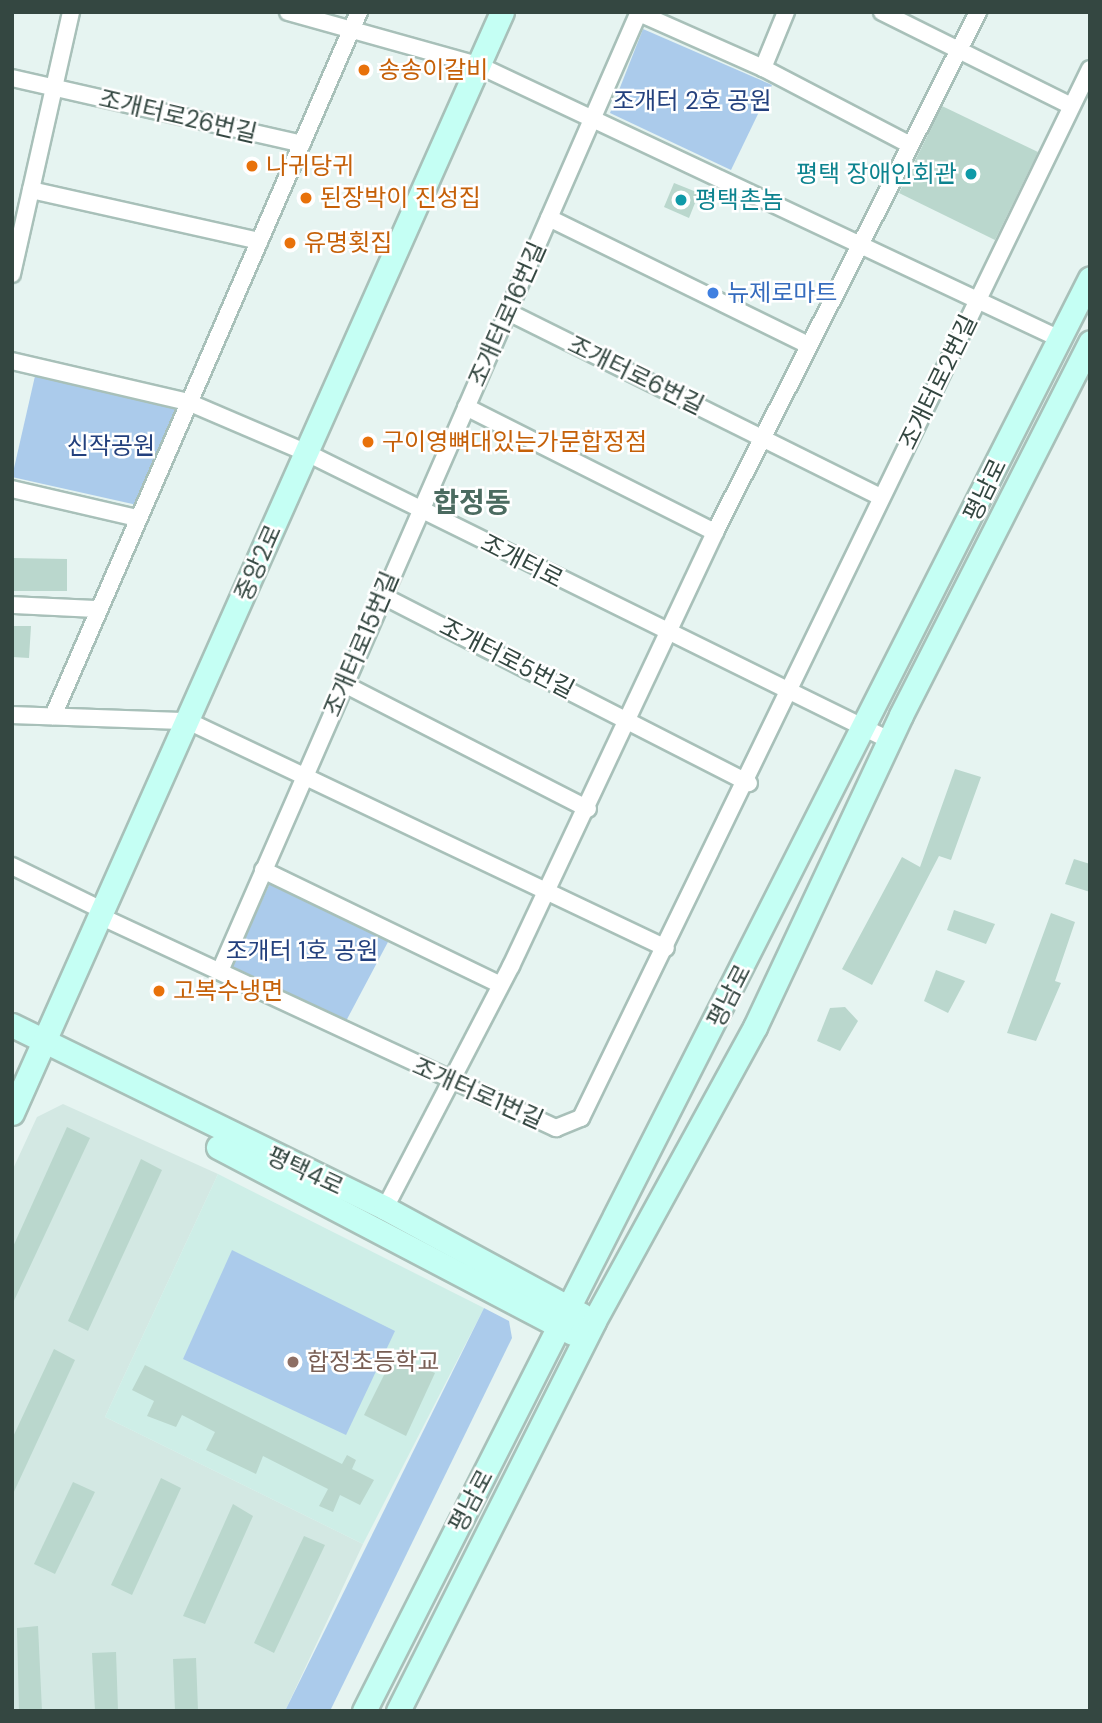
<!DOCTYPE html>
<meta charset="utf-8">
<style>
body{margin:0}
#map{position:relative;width:1102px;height:1723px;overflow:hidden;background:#e6f4f1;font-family:"DM Sans","Noto Sans KR",sans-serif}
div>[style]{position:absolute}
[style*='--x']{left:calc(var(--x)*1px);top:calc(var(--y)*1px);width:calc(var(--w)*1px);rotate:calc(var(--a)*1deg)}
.residential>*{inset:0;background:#d3e8e3}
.education>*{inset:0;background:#ceeee7}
.green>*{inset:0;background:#abcbeb}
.building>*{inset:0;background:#bad7cd}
.roads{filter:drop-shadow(2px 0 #a8c0b9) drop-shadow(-2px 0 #a8c0b9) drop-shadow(0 2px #a8c0b9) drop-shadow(0 -2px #a8c0b9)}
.street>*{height:16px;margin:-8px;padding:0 8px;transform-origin:8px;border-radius:8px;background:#fff}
.secondary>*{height:23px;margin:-11.5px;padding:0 11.5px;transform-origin:11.5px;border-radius:11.5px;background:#c5fff4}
.dots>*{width:19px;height:19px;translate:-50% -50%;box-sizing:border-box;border:4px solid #fff;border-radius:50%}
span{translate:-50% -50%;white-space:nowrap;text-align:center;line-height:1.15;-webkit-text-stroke:5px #fff;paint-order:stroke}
.food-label{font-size:24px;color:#c56008}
.left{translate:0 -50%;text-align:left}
.park-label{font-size:24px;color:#23407d}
.street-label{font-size:24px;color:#344741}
.culture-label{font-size:24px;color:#0d838f}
.right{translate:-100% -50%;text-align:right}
.shop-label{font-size:24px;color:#366cbe}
.education-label{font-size:24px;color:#785e54}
.quarter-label{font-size:28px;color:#4b6b60;font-weight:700}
.frame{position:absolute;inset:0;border:14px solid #344741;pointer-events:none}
</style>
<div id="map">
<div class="residential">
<div style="clip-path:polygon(63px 1104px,218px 1174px,105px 1417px,363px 1544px,285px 1711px,12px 1711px,12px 1171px,37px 1117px)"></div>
</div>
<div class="education">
<div style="clip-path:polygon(218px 1174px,484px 1308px,363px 1544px,105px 1417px)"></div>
</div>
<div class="green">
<div style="clip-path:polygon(643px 29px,772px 85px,731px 170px,610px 113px)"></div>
<div style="clip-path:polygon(35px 376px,181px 406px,146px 507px,12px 477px)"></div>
<div style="clip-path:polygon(270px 883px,389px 940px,345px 1023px,230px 970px)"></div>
<div style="clip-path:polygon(232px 1250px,395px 1331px,346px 1435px,183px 1359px)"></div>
<div style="clip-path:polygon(484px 1308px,509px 1321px,512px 1338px,330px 1711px,285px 1711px)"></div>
</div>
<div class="building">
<div style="clip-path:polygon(942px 106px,1038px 152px,995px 240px,899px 193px)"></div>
<div style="clip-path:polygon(674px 183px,699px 193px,689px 218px,664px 207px)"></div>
<div style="clip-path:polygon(12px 558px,67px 559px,67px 591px,12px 591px)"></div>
<div style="clip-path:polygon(12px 626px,31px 626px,29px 658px,12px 657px)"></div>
<div style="clip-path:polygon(955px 769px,981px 777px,951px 860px,939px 856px,872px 985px,842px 969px,902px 857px,920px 867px)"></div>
<div style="clip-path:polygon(1074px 859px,1090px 864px,1090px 892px,1065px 884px)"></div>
<div style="clip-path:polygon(954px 910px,995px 924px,986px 944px,947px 930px)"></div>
<div style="clip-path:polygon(1051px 913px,1075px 922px,1055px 981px,1061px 983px,1036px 1041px,1007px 1033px)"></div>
<div style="clip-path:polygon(936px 970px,965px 981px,948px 1013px,924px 1001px)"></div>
<div style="clip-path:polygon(845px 1007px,858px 1021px,840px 1051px,817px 1041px,830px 1008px)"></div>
<div style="clip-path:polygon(67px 1127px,90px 1138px,12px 1305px,12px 1249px)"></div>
<div style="clip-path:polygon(141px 1159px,162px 1170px,88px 1331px,68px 1321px)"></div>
<div style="clip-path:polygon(54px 1349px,75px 1360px,12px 1496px,12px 1439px)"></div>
<div style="clip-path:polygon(394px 1355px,435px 1373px,406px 1436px,364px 1415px)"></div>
<div style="clip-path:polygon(145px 1365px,342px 1464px,347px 1455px,356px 1460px,352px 1469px,374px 1480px,360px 1505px,340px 1495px,333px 1512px,319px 1506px,328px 1489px,263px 1456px,256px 1474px,206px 1450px,215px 1432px,182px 1415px,176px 1427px,147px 1416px,154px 1401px,132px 1390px)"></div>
<div style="clip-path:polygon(161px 1478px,181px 1488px,132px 1595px,111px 1585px)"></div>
<div style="clip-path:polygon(73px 1482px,95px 1492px,55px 1574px,34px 1564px)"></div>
<div style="clip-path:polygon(233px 1504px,253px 1516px,205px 1624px,183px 1616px)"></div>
<div style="clip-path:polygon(304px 1536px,325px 1545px,274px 1653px,254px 1643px)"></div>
<div style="clip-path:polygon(38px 1626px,42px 1711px,19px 1711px,17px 1628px)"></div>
<div style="clip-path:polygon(116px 1652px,118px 1711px,95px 1711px,92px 1653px)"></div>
<div style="clip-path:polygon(196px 1658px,198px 1711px,175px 1711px,173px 1659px)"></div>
</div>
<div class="roads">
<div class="street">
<div style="--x:288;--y:12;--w:197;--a:15.6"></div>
<div style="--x:478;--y:65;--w:643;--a:25.21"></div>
<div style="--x:882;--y:12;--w:211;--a:26.4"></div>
<div style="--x:639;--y:13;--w:136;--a:23.9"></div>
<div style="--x:763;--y:68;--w:166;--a:27.6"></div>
<div style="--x:763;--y:68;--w:61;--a:-67.7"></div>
<div style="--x:12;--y:78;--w:297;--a:12.8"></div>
<div style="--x:31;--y:190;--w:234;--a:12.6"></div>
<div style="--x:549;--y:218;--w:288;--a:26.1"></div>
<div style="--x:12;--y:274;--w:269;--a:-77.3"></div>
<div style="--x:508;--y:312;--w:415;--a:26.4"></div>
<div style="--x:12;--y:361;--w:181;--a:13.1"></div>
<div style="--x:188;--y:402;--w:129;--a:23.2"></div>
<div style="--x:307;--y:453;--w:649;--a:26.25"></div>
<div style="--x:466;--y:407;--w:279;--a:26.7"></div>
<div style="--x:12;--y:489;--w:128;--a:13.1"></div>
<div style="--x:383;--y:596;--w:411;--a:27.1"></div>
<div style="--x:12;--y:605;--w:86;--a:2.7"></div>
<div style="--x:344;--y:684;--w:274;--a:27.1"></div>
<div style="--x:12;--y:715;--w:176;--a:2"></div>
<div style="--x:188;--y:721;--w:529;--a:25.4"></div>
<div style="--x:53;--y:716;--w:768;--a:-66.51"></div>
<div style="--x:12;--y:866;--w:102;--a:26.1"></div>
<div style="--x:263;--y:870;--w:264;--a:25.8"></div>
<div style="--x:102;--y:917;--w:501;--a:24.93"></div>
<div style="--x:556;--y:1128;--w:27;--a:-22"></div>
<div style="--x:581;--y:1118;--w:1166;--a:-64.12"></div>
<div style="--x:220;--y:971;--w:1047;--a:-66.4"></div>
<div style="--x:385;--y:1208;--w:273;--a:-62.5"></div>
<div style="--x:511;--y:966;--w:480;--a:-64.8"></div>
<div style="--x:715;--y:532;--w:583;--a:-63.17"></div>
</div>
<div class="secondary">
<div style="--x:12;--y:1025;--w:415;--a:26.1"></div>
<div style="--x:385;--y:1208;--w:224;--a:28.5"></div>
<div style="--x:12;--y:1113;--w:1205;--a:-66.01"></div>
<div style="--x:218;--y:1147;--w:400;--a:27.7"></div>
<div style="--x:364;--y:1711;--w:1606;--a:-63.13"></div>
<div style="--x:398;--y:1711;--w:436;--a:-63.3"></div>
<div style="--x:594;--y:1321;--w:335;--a:-61.3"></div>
<div style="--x:755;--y:1027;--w:344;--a:-64.9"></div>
<div style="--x:901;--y:715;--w:418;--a:-63.1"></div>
</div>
</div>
<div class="dots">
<div style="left:364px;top:70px;background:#e8710a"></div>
<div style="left:252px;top:166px;background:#e8710a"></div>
<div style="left:971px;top:174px;background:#0f9aa8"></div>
<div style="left:306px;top:198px;background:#e8710a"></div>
<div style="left:681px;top:200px;background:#0f9aa8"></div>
<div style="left:290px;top:243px;background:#e8710a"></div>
<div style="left:713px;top:293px;background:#3f7fe0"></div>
<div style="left:368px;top:442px;background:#e8710a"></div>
<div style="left:159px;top:991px;background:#e8710a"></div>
<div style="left:293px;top:1362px;background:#8d6e63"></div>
</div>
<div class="food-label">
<span class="left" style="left:378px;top:70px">송송이갈비</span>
<span class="left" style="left:266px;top:166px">나귀당귀</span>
<span class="left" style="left:320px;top:198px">된장박이 진성집</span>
<span class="left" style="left:304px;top:243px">유명횟집</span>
<span class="left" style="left:382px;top:442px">구이영뼈대있는가문합정점</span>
<span class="left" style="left:173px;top:991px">고복수냉면</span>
</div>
<div class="park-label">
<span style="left:692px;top:101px">조개터 2호 공원</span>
<span style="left:111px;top:446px">신작공원</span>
<span style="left:302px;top:951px">조개터 1호 공원</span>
</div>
<div class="street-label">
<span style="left:178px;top:116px;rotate:13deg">조개터로26번길</span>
<span style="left:507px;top:314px;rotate:-66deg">조개터로16번길</span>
<span style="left:636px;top:375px;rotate:26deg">조개터로6번길</span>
<span style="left:938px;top:382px;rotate:-64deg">조개터로2번길</span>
<span style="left:985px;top:490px;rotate:-64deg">평남로</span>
<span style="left:522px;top:561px;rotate:27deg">조개터로</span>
<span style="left:258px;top:563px;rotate:-66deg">중앙2로</span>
<span style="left:361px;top:644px;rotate:-67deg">조개터로15번길</span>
<span style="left:507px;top:658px;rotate:27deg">조개터로5번길</span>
<span style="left:729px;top:996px;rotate:-63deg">평남로</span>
<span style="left:478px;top:1093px;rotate:24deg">조개터로1번길</span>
<span style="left:305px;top:1171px;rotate:25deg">평택4로</span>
<span style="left:471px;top:1501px;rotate:-62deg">평남로</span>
</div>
<div class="culture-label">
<span class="right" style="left:957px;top:174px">평택 장애인회관</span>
<span class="left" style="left:695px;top:200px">평택촌놈</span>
</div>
<div class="shop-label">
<span class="left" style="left:727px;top:293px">뉴제로마트</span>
</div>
<div class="education-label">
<span class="left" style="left:307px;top:1362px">합정초등학교</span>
</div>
<div class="quarter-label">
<span style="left:472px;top:503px">합정동</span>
</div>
<div class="frame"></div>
</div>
